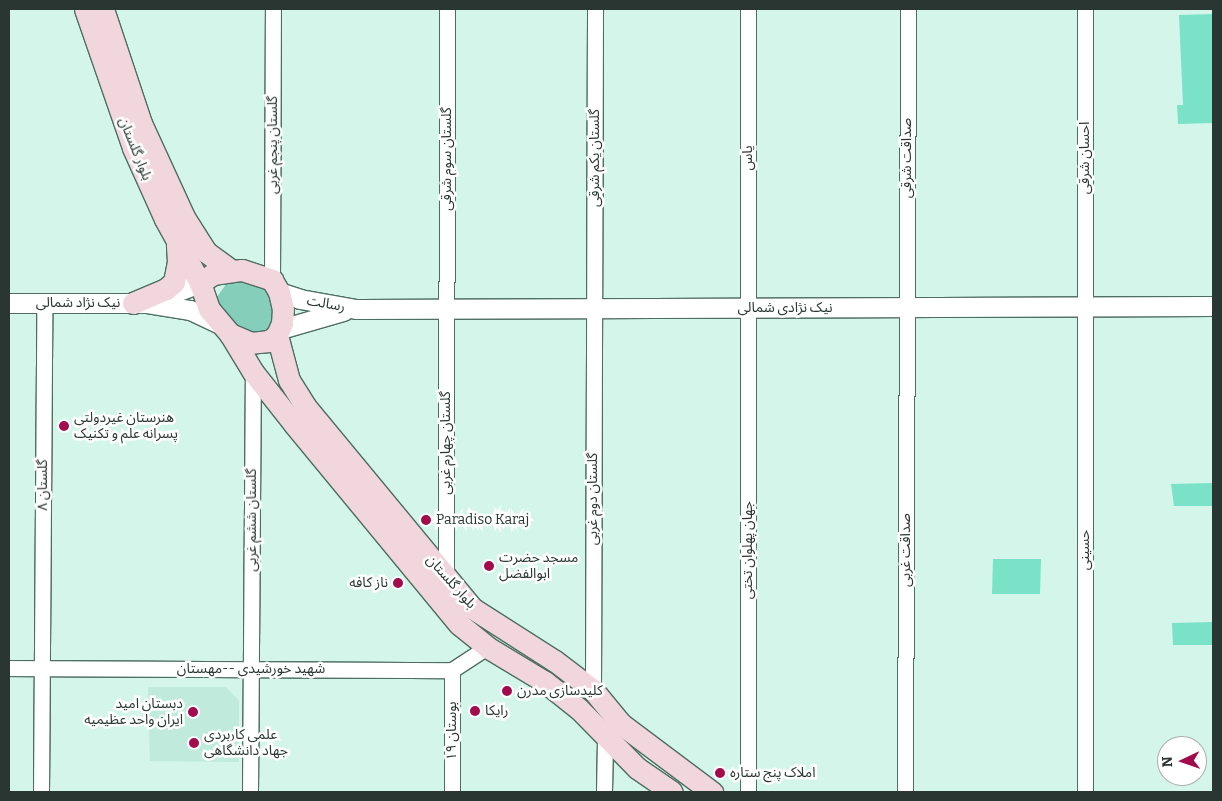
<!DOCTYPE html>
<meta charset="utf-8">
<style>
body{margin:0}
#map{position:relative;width:1222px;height:801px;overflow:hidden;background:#d3f5ea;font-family:Bitter,"Noto Sans Arabic",serif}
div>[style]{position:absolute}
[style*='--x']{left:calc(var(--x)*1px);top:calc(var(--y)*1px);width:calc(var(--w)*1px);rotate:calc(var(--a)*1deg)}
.built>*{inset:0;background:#bfeadc}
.green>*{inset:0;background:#85cfba}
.building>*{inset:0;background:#7ae2c6}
.roads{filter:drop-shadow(1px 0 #4e6d63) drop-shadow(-1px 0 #4e6d63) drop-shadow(0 1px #4e6d63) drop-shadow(0 -1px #4e6d63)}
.minor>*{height:15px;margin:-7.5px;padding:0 7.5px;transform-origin:7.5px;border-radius:7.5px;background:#fff}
.tertiary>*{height:19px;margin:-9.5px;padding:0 9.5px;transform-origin:9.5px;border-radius:9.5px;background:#fff}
.secondary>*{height:21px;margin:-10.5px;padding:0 10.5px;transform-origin:10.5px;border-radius:10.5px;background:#f2d6dd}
.dots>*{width:14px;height:14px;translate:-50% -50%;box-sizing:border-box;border:2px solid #fff;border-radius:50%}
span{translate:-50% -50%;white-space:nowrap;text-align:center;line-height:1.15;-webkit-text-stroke:5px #fff;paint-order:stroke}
.street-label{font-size:14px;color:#293632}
.poi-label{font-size:14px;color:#293632}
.left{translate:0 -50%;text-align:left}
.right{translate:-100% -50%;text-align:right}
.frame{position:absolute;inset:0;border:10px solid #293632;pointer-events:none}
.north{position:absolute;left:1157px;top:736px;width:50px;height:50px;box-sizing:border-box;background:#fff;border:1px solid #a9afad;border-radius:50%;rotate:267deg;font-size:14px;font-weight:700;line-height:20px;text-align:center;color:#293632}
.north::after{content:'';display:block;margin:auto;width:18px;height:22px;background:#a20c4d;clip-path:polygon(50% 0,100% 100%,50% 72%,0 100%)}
</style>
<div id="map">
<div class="built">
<div style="clip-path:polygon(148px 687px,226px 687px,239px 701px,239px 762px,150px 761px)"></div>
</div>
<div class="green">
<div style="clip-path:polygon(257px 276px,278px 309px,269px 327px,261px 333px,240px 335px,216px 307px,217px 297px,229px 280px)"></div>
</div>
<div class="building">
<div style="clip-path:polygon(1213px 14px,1213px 123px,1178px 124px,1177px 105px,1183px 105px,1179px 15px)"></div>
<div style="clip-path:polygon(1213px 483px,1213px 506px,1174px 506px,1171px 484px)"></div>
<div style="clip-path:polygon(993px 559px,1041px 559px,1040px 594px,992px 594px)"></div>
<div style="clip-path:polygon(1213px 622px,1213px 645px,1173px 645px,1172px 623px)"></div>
</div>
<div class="roads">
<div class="minor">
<div style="--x:1085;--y:9;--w:783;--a:90"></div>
<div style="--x:272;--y:280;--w:271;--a:-89.8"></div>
<div style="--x:446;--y:578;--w:569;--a:-89.9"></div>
<div style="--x:9;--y:668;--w:443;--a:0.3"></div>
<div style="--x:452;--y:670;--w:42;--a:-33.3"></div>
<div style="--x:593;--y:690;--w:681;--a:-89.83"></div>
<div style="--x:41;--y:792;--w:489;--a:-89.6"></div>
<div style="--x:250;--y:792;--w:420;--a:-89.6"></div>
<div style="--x:452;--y:792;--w:122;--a:-90"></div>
<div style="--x:604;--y:792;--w:54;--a:-88.9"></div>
<div style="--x:748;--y:792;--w:783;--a:-90"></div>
<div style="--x:905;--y:792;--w:783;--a:-89.78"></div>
</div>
<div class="tertiary">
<div style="--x:279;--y:292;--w:22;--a:18"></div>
<div style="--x:300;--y:299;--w:57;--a:10.1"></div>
<div style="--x:356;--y:309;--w:857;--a:-0.2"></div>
<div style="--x:157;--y:299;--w:46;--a:-20.4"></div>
<div style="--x:9;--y:303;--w:138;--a:0"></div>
<div style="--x:147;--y:303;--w:44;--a:9.2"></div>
<div style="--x:190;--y:310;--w:31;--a:25"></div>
<div style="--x:281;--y:329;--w:65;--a:-16.2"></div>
</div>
<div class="secondary">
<div style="--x:85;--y:9;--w:147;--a:70.9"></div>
<div style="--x:133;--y:148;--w:78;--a:65.7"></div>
<div style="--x:165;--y:219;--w:73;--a:61.3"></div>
<div style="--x:103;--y:9;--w:120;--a:71.6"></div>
<div style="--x:141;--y:123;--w:103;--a:65.4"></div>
<div style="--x:184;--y:217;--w:41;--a:57.8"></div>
<div style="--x:206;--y:252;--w:31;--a:36"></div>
<div style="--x:242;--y:270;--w:32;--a:18"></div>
<div style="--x:272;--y:280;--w:14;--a:60"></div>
<div style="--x:279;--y:292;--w:17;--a:77"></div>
<div style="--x:283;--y:309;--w:14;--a:94"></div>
<div style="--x:282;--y:323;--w:13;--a:113"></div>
<div style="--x:277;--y:335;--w:10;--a:143"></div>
<div style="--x:269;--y:341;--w:18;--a:174"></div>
<div style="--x:251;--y:343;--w:23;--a:-157"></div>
<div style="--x:230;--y:334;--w:33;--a:-130"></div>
<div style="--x:209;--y:309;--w:28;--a:-109"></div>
<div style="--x:200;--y:283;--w:16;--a:-35"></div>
<div style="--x:213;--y:274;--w:29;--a:-8"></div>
<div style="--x:133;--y:303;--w:36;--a:-23"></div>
<div style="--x:166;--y:289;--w:11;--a:-41"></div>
<div style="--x:174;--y:282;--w:21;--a:-79"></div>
<div style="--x:178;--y:261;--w:16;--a:-94"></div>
<div style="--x:230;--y:334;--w:44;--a:58.8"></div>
<div style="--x:253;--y:372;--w:66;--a:51.7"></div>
<div style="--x:294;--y:424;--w:259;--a:50.5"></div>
<div style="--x:459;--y:624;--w:36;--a:39"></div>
<div style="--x:487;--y:647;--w:68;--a:31.1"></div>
<div style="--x:545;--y:682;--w:43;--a:38.5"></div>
<div style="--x:579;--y:709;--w:83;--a:45.5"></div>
<div style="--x:637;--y:768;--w:42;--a:34.4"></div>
<div style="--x:277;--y:335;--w:47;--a:75.1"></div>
<div style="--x:289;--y:380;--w:31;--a:58"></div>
<div style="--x:305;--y:406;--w:262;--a:50.4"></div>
<div style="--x:472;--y:608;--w:98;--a:32.6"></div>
<div style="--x:555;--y:661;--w:48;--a:37.3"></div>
<div style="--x:593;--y:690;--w:44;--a:50.5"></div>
<div style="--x:621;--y:724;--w:114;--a:36.8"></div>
</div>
</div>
<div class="dots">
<div style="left:64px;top:426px;background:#a20c4d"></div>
<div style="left:426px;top:520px;background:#a20c4d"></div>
<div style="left:489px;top:566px;background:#a20c4d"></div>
<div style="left:398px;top:583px;background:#a20c4d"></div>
<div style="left:507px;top:691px;background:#a20c4d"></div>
<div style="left:475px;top:711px;background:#a20c4d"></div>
<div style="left:193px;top:712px;background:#a20c4d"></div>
<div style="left:194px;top:743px;background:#a20c4d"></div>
<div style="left:720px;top:773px;background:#a20c4d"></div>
</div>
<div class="street-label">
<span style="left:273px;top:145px;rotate:-90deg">گلستان پنجم غربی</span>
<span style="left:135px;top:149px;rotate:68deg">بلوار گلستان</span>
<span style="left:595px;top:158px;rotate:-90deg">گلستان یکم شرقی</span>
<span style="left:748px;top:158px;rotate:-90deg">یاس</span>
<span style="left:907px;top:158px;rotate:-90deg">صداقت شرقی</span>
<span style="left:1085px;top:158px;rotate:-90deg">احسان شرقی</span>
<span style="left:447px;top:159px;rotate:-90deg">گلستان سوم شرقی</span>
<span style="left:78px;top:303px">نیک نژاد شمالی</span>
<span style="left:326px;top:304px;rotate:10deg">رسالت</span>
<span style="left:785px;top:308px">نیک نژادی شمالی</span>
<span style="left:446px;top:443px;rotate:-90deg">گلستان چهارم غربی</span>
<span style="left:43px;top:485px;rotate:-90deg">گلستان ۸</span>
<span style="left:593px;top:499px;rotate:-90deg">گلستان دوم غربی</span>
<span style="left:252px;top:520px;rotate:-90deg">گلستان ششم غربی</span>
<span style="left:748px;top:550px;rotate:-90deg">جهان پهلوان تختی</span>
<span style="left:906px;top:550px;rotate:-90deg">صداقت غربی</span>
<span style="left:1085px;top:550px;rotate:-90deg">حسینی</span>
<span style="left:451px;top:582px;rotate:48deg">بلوار گلستان</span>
<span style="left:251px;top:669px">شهید خورشیدی --مهستان</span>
<span style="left:452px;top:731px;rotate:-90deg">بوستان ۱۹</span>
</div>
<div class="poi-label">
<span class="left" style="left:74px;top:426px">هنرستان غیردولتی<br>پسرانه علم و تکنیک</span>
<span class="left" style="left:436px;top:520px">Paradiso Karaj</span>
<span class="left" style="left:499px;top:566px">مسجد حضرت<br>ابوالفضل</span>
<span class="right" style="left:388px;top:583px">ناز کافه</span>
<span class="left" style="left:517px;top:691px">کلیدسازی مدرن</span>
<span class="right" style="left:183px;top:712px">دبستان امید<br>ایران واحد عظیمیه</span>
<span class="left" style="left:485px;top:711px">رایکا</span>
<span class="left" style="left:204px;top:743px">علمی کاربردی<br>جهاد دانشگاهی</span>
<span class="left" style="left:730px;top:773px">املاک پنج ستاره</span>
</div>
<div class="frame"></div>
<div class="north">N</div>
</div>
